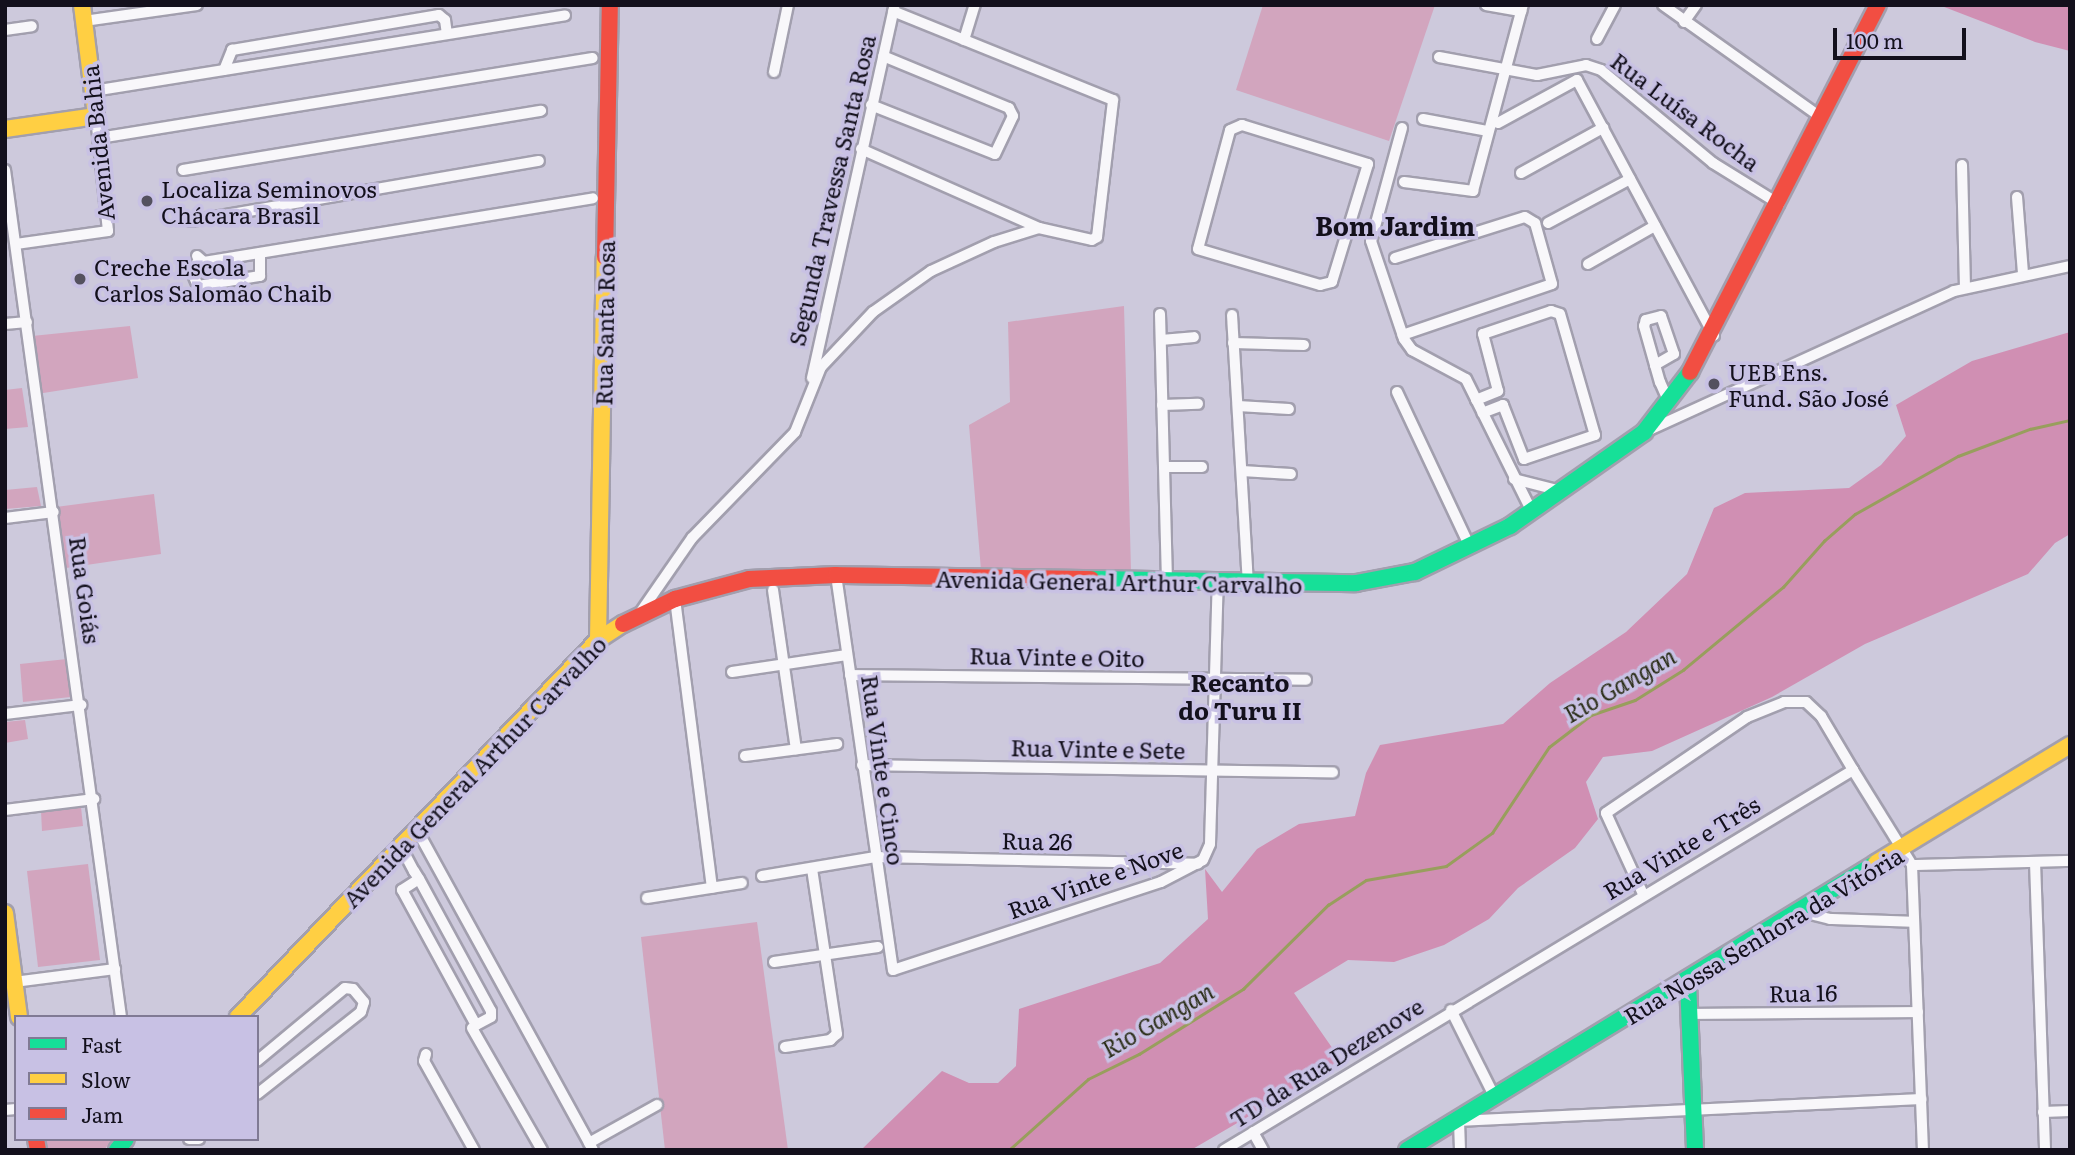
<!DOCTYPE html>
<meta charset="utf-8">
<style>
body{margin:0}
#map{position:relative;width:2075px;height:1155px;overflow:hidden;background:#cdc9dc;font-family:Literata,serif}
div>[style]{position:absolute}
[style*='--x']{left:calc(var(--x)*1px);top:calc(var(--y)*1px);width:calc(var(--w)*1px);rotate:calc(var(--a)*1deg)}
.green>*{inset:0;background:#d2a5be}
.forest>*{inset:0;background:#d08fb3}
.stream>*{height:2.5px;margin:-1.25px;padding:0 1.25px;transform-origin:1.25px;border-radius:1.25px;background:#989e5d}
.roads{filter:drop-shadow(2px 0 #a29fae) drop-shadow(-2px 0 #a29fae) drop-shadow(0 2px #a29fae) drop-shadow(0 -2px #a29fae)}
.street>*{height:10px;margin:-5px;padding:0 5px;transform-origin:5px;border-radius:5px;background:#f8f7fa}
.fast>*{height:16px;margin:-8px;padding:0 8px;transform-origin:8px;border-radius:8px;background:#16e098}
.slow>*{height:16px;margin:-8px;padding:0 8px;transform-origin:8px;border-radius:8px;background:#ffcf43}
.jam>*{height:16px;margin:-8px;padding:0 8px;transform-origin:8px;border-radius:8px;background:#f24e42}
.dots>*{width:19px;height:19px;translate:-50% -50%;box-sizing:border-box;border:4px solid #c8c1e4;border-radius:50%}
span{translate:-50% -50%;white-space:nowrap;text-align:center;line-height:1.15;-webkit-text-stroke:7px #c8c1e4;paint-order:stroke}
.street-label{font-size:23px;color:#13101c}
.poi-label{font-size:23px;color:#13101c}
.left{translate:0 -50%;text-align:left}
.neighbourhood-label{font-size:24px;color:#13101c;font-weight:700}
.water-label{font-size:24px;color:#2a2d17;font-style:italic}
.quarter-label{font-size:26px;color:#13101c;font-weight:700}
.frame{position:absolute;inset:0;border:7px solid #13101c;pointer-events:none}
.legend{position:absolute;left:14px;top:1015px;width:245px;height:126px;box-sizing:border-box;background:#c8c1e4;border:2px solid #807a94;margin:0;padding:9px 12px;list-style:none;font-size:21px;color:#13101c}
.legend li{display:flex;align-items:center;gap:14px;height:35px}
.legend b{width:35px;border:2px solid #807a94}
.scale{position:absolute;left:1833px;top:28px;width:133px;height:32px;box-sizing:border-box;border:4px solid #13101c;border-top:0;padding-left:9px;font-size:21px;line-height:24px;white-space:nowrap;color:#13101c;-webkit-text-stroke:5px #c8c1e4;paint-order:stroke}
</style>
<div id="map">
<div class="green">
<div style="clip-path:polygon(1263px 5px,1435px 5px,1389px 141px,1236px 90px)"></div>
<div style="clip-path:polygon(1124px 306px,1131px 570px,981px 570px,969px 425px,1010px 402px,1008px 322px)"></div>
<div style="clip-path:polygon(130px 326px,138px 378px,37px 394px,32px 336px)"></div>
<div style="clip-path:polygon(22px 388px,28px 427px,5px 429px,5px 390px)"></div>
<div style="clip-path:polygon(37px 487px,41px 506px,5px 509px,5px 490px)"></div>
<div style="clip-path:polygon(154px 494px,161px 554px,66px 568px,56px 507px)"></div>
<div style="clip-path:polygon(67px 659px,71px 697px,23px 702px,20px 664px)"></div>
<div style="clip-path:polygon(25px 720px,28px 739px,5px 743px,5px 722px)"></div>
<div style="clip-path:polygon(81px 807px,83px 826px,42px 831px,41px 811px)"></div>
<div style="clip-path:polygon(88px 864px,100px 960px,38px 967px,27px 871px)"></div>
<div style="clip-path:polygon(757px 922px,788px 1150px,665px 1150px,641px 937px)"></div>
<div style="clip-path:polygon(40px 1139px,113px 1139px,104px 1150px,42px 1150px)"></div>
</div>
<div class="forest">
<div style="clip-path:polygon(1939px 5px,2070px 5px,2070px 51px,2035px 42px)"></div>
<div style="clip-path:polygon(2070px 332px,2070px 534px,2055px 543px,2028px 574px,1865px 644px,1772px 697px,1652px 751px,1603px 757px,1586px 782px,1598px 819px,1575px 848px,1518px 888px,1489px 919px,1444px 945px,1394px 962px,1348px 960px,1294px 993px,1342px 1062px,1191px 1150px,861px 1150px,942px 1071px,969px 1083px,998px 1083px,1016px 1066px,1019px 1009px,1160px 963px,1208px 919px,1205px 869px,1222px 892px,1257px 849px,1299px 824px,1355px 816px,1366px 773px,1380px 745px,1503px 724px,1550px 683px,1626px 632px,1687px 574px,1714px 508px,1745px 493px,1849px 488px,1881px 465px,1906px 436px,1896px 405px,1972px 361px)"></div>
</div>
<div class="stream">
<div style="--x:1009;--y:1150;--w:106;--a:-41.9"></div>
<div style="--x:1088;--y:1079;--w:57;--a:-26.1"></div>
<div style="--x:1139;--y:1054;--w:123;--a:-32"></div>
<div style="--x:1243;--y:989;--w:120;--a:-44.7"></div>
<div style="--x:1328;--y:905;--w:45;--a:-33.3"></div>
<div style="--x:1366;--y:880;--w:81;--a:-9.9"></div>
<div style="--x:1446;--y:866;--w:57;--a:-35.7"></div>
<div style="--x:1492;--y:833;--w:103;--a:-56.5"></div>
<div style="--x:1549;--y:747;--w:53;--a:-37.3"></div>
<div style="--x:1591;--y:715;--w:46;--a:-18.8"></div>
<div style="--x:1635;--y:700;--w:57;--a:-32"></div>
<div style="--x:1683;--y:670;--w:130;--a:-39.7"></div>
<div style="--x:1783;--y:587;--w:62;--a:-48.3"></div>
<div style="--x:1824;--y:541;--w:41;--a:-41.1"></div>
<div style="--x:1855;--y:514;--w:118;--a:-29.4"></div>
<div style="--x:1958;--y:456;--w:77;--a:-20.6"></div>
<div style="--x:2030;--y:429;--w:41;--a:-12.7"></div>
</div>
<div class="roads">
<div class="street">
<div style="--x:1486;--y:5;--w:36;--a:10"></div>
<div style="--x:1663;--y:5;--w:195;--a:35.4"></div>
<div style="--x:84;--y:21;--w:114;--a:-8.1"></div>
<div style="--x:1684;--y:22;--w:21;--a:-55"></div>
<div style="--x:5;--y:30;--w:27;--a:-8"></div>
<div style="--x:1597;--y:39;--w:38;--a:-62"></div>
<div style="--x:964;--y:40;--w:37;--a:-73"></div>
<div style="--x:1439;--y:57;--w:100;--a:10.4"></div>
<div style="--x:1537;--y:75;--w:50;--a:-11.5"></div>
<div style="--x:1586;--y:65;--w:16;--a:18"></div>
<div style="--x:1601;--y:70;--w:146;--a:39.7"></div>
<div style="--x:1713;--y:163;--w:78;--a:31.8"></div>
<div style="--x:224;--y:70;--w:22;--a:-68"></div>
<div style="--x:232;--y:50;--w:210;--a:-9.6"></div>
<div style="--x:439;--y:15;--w:8;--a:40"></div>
<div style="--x:445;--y:20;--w:14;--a:82"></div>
<div style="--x:774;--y:72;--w:68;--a:-78.2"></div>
<div style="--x:93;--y:91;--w:478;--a:-9.1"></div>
<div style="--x:871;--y:105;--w:133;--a:21.6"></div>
<div style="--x:995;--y:154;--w:42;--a:-64.7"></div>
<div style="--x:1013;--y:116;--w:9;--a:-117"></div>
<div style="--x:1009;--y:108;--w:136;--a:-157.6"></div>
<div style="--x:1423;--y:119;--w:65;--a:10.6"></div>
<div style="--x:1498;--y:123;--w:90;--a:-28.6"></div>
<div style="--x:1577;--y:80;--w:290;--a:61.8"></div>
<div style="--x:1242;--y:125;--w:132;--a:17.2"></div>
<div style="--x:1368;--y:164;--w:123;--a:107"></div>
<div style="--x:1332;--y:282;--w:12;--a:166"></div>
<div style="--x:1320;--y:285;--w:127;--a:-163.6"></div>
<div style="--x:1198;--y:249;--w:123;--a:-74.9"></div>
<div style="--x:1230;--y:130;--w:13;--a:-23"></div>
<div style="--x:1402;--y:128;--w:117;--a:105.3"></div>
<div style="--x:1371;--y:241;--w:103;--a:71.4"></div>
<div style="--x:1404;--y:339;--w:14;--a:54"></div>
<div style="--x:1412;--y:350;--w:61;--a:28.2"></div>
<div style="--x:1466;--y:379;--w:148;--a:63.6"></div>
<div style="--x:99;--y:138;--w:500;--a:-9.2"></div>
<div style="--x:861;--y:149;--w:195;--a:23.9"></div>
<div style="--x:1962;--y:165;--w:123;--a:88.6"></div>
<div style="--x:5;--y:170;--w:855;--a:82.2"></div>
<div style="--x:183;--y:170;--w:363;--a:-9.4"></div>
<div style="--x:1521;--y:173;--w:94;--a:-28.8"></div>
<div style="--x:1404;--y:182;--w:70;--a:7.4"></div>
<div style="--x:1473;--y:191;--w:193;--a:-75"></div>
<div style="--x:2017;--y:197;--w:76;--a:85.5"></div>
<div style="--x:191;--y:221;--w:353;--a:-9.8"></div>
<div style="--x:1548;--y:223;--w:93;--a:-28.2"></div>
<div style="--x:16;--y:244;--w:93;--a:-8"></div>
<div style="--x:108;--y:231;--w:116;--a:-96"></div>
<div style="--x:197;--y:256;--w:9;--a:41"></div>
<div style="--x:204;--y:262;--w:394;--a:-9.3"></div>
<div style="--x:1395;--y:258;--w:136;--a:-17.5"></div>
<div style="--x:1525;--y:217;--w:12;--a:31"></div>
<div style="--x:1535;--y:223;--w:63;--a:74.4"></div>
<div style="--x:1552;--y:284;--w:158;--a:161.2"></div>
<div style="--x:199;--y:259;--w:15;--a:118"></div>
<div style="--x:192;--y:272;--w:15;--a:67"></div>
<div style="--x:198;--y:286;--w:63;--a:-9.2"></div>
<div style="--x:260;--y:276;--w:23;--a:-90"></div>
<div style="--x:1588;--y:264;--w:77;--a:-29.6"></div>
<div style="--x:1160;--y:314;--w:266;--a:88.5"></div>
<div style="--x:1232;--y:315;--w:267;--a:86.6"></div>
<div style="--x:5;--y:324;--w:22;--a:-5"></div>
<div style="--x:1161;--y:340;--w:33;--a:-5"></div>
<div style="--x:1233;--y:343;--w:71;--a:1.6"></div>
<div style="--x:1655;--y:365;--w:22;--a:-30"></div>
<div style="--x:1674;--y:354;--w:40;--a:-108.9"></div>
<div style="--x:1661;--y:316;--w:16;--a:165"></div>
<div style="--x:1646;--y:320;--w:6;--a:108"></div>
<div style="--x:1644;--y:326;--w:41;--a:74.2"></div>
<div style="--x:1655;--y:365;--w:18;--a:74"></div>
<div style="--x:1660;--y:382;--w:22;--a:66"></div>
<div style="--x:812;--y:378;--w:380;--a:-77.5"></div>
<div style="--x:1397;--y:392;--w:171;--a:64.8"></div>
<div style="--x:1476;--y:400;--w:24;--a:-22"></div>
<div style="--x:1498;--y:391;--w:59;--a:-104.7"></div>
<div style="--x:1483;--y:334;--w:72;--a:-18.7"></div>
<div style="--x:1551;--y:311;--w:9;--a:18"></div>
<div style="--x:1560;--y:314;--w:126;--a:73.9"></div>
<div style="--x:1595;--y:435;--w:75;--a:161.3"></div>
<div style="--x:1524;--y:459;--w:58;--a:-111.3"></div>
<div style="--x:1503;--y:405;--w:22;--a:159"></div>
<div style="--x:1162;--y:405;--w:36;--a:-2"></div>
<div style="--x:1238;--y:406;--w:51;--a:3.4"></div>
<div style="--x:1647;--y:431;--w:337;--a:-24.5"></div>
<div style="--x:1954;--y:291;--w:119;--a:-12.2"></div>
<div style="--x:1164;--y:467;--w:38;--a:0"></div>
<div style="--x:1242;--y:471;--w:49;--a:3.5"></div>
<div style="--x:1514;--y:479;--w:49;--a:14.3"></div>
<div style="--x:5;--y:518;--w:49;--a:-7"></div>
<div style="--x:836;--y:575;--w:399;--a:81.8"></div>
<div style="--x:893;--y:970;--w:282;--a:-18.2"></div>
<div style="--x:1161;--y:882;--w:47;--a:-27.6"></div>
<div style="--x:1203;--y:860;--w:17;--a:-66"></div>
<div style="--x:1210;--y:844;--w:263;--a:-88.3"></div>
<div style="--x:773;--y:590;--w:161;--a:81.8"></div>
<div style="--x:675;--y:599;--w:291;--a:82.7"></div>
<div style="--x:640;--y:613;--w:91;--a:-55.3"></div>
<div style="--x:692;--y:538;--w:148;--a:-45.8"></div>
<div style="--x:795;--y:432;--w:70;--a:-68.2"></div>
<div style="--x:821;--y:367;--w:76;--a:-46.6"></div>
<div style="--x:873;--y:312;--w:71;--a:-35.3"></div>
<div style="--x:931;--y:271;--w:69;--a:-24.7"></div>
<div style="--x:994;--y:242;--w:47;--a:-17.3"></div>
<div style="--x:1039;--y:228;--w:54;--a:12.8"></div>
<div style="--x:1092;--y:240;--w:6;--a:-31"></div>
<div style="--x:1097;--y:237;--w:138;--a:-83.3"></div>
<div style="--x:1113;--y:100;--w:237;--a:-158"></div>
<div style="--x:732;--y:672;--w:116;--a:-8.4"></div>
<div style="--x:850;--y:675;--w:456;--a:0.6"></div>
<div style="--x:5;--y:714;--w:77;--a:-6.8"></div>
<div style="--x:745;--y:756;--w:93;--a:-7.4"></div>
<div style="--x:862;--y:765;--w:471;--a:0.9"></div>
<div style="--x:5;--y:810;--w:90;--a:-7"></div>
<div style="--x:416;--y:828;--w:367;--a:61.2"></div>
<div style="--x:400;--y:845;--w:30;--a:62"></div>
<div style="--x:414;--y:871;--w:9;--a:58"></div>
<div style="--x:419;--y:879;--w:150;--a:61.4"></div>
<div style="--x:491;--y:1011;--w:6;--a:90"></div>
<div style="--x:491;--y:1017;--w:17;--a:152"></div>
<div style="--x:476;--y:1025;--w:154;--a:-118.7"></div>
<div style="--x:402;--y:890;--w:20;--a:-33"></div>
<div style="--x:2035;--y:862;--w:288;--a:88"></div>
<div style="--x:1912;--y:865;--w:158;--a:-1.5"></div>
<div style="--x:762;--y:876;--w:115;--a:-9.5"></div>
<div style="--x:875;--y:857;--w:323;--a:1.2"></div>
<div style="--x:1643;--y:894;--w:89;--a:-114.6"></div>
<div style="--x:1606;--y:813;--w:171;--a:-34.2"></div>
<div style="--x:1747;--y:717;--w:40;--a:-22"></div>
<div style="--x:1784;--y:702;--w:22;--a:0"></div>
<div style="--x:1806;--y:702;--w:21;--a:43"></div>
<div style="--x:1821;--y:716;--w:63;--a:59.3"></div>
<div style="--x:647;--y:898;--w:96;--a:-9"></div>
<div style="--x:1802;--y:912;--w:29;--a:14"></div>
<div style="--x:1830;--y:919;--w:84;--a:2"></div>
<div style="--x:774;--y:962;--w:105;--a:-8.2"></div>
<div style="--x:14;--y:982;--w:102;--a:-7.3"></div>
<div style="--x:1451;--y:1010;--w:96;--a:63.4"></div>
<div style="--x:1690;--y:1014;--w:228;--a:-0.5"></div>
<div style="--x:472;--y:1028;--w:141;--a:60.2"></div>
<div style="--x:785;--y:1047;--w:46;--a:-8.8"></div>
<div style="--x:830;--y:1040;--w:9;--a:-41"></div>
<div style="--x:837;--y:1034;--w:168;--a:-98.6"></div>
<div style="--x:426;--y:1054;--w:7;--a:106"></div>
<div style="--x:424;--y:1061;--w:102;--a:60.7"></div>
<div style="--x:257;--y:1061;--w:114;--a:-39.7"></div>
<div style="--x:345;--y:988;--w:8;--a:7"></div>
<div style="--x:353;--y:989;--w:17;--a:50"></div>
<div style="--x:364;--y:1002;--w:10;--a:107"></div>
<div style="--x:361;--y:1012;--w:132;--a:141.7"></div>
<div style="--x:5;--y:1110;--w:11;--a:-5"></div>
<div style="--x:2043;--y:1112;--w:27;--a:-2"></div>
<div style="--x:1457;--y:1121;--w:465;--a:-2.7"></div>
<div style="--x:1459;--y:1121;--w:29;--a:88"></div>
<div style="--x:1253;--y:1132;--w:21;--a:61"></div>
<div style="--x:189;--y:1139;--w:10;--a:0"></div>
<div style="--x:589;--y:1143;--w:78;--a:-29.2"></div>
<div style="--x:1224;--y:1150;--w:735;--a:-31.14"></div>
<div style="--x:1853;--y:770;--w:112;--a:58.2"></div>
<div style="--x:1912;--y:865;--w:285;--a:87.8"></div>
</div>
<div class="fast">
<div style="--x:1091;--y:579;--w:265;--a:0.9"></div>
<div style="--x:1356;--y:583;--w:60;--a:-10.6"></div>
<div style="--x:1415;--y:572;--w:106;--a:-25.8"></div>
<div style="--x:1510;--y:526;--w:164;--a:-35"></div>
<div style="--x:1644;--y:432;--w:76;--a:-52.5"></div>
<div style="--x:1688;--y:982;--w:168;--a:87.6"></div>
<div style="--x:117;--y:1150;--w:14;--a:-51"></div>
<div style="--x:1407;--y:1150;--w:550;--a:-31.46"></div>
</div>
<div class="slow">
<div style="--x:5;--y:129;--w:92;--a:-8.1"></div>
<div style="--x:96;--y:116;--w:112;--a:-97.2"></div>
<div style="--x:598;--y:640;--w:383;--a:-89"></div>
<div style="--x:1876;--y:863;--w:227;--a:-31.3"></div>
<div style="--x:5;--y:913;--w:105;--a:82.3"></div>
<div style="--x:238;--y:1017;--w:521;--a:-46.32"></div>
<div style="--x:598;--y:640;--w:30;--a:-33"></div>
</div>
<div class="jam">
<div style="--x:605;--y:257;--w:252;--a:-88.9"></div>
<div style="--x:1690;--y:372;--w:412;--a:-62.9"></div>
<div style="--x:623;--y:624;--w:58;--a:-25.7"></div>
<div style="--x:675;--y:599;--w:77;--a:-15.1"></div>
<div style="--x:749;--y:579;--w:87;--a:-2.6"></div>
<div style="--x:836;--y:575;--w:255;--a:0.9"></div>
<div style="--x:36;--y:1139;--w:11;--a:80"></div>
</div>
</div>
<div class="dots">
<div style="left:147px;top:201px;background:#54515f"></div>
<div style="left:80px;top:279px;background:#54515f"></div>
<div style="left:1714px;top:384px;background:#54515f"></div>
</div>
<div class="street-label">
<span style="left:1686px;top:111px;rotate:37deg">Rua Luísa Rocha</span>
<span style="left:97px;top:143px;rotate:-96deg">Avenida Bahia</span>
<span style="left:831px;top:190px;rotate:-77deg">Segunda Travessa Santa Rosa</span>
<span style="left:604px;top:323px;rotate:-89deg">Rua Santa Rosa</span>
<span style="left:1119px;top:581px;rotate:1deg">Avenida General Arthur Carvalho</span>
<span style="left:86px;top:590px;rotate:82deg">Rua Goiás</span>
<span style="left:1057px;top:656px;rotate:1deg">Rua Vinte e Oito</span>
<span style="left:1098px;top:748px;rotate:1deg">Rua Vinte e Sete</span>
<span style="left:884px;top:770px;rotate:82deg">Rua Vinte e Cinco</span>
<span style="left:474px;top:771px;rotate:-46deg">Avenida General Arthur Carvalho</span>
<span style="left:1037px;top:840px;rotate:1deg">Rua 26</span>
<span style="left:1681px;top:847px;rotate:-31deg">Rua Vinte e Três</span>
<span style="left:1095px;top:879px;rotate:-20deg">Rua Vinte e Nove</span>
<span style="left:1763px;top:935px;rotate:-31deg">Rua Nossa Senhora da Vitória</span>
<span style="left:1803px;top:992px;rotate:-1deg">Rua 16</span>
<span style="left:1326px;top:1062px;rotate:-32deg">TD da Rua Dezenove</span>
</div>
<div class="poi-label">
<span class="left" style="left:161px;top:201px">Localiza Seminovos<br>Chácara Brasil</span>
<span class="left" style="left:94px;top:279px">Creche Escola<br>Carlos Salomão Chaib</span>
<span class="left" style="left:1728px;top:384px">UEB Ens.<br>Fund. São José</span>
</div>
<div class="neighbourhood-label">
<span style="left:1240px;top:696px">Recanto<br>do Turu II</span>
</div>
<div class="water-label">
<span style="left:1619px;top:684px;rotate:-30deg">Rio Gangan</span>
<span style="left:1157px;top:1019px;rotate:-30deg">Rio Gangan</span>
</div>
<div class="quarter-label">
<span style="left:1395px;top:225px">Bom Jardim</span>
</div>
<div class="frame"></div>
<ul class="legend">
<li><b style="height:9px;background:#16e098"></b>Fast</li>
<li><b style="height:9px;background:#ffcf43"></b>Slow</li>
<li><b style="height:9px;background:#f24e42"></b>Jam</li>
</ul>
<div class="scale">100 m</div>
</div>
